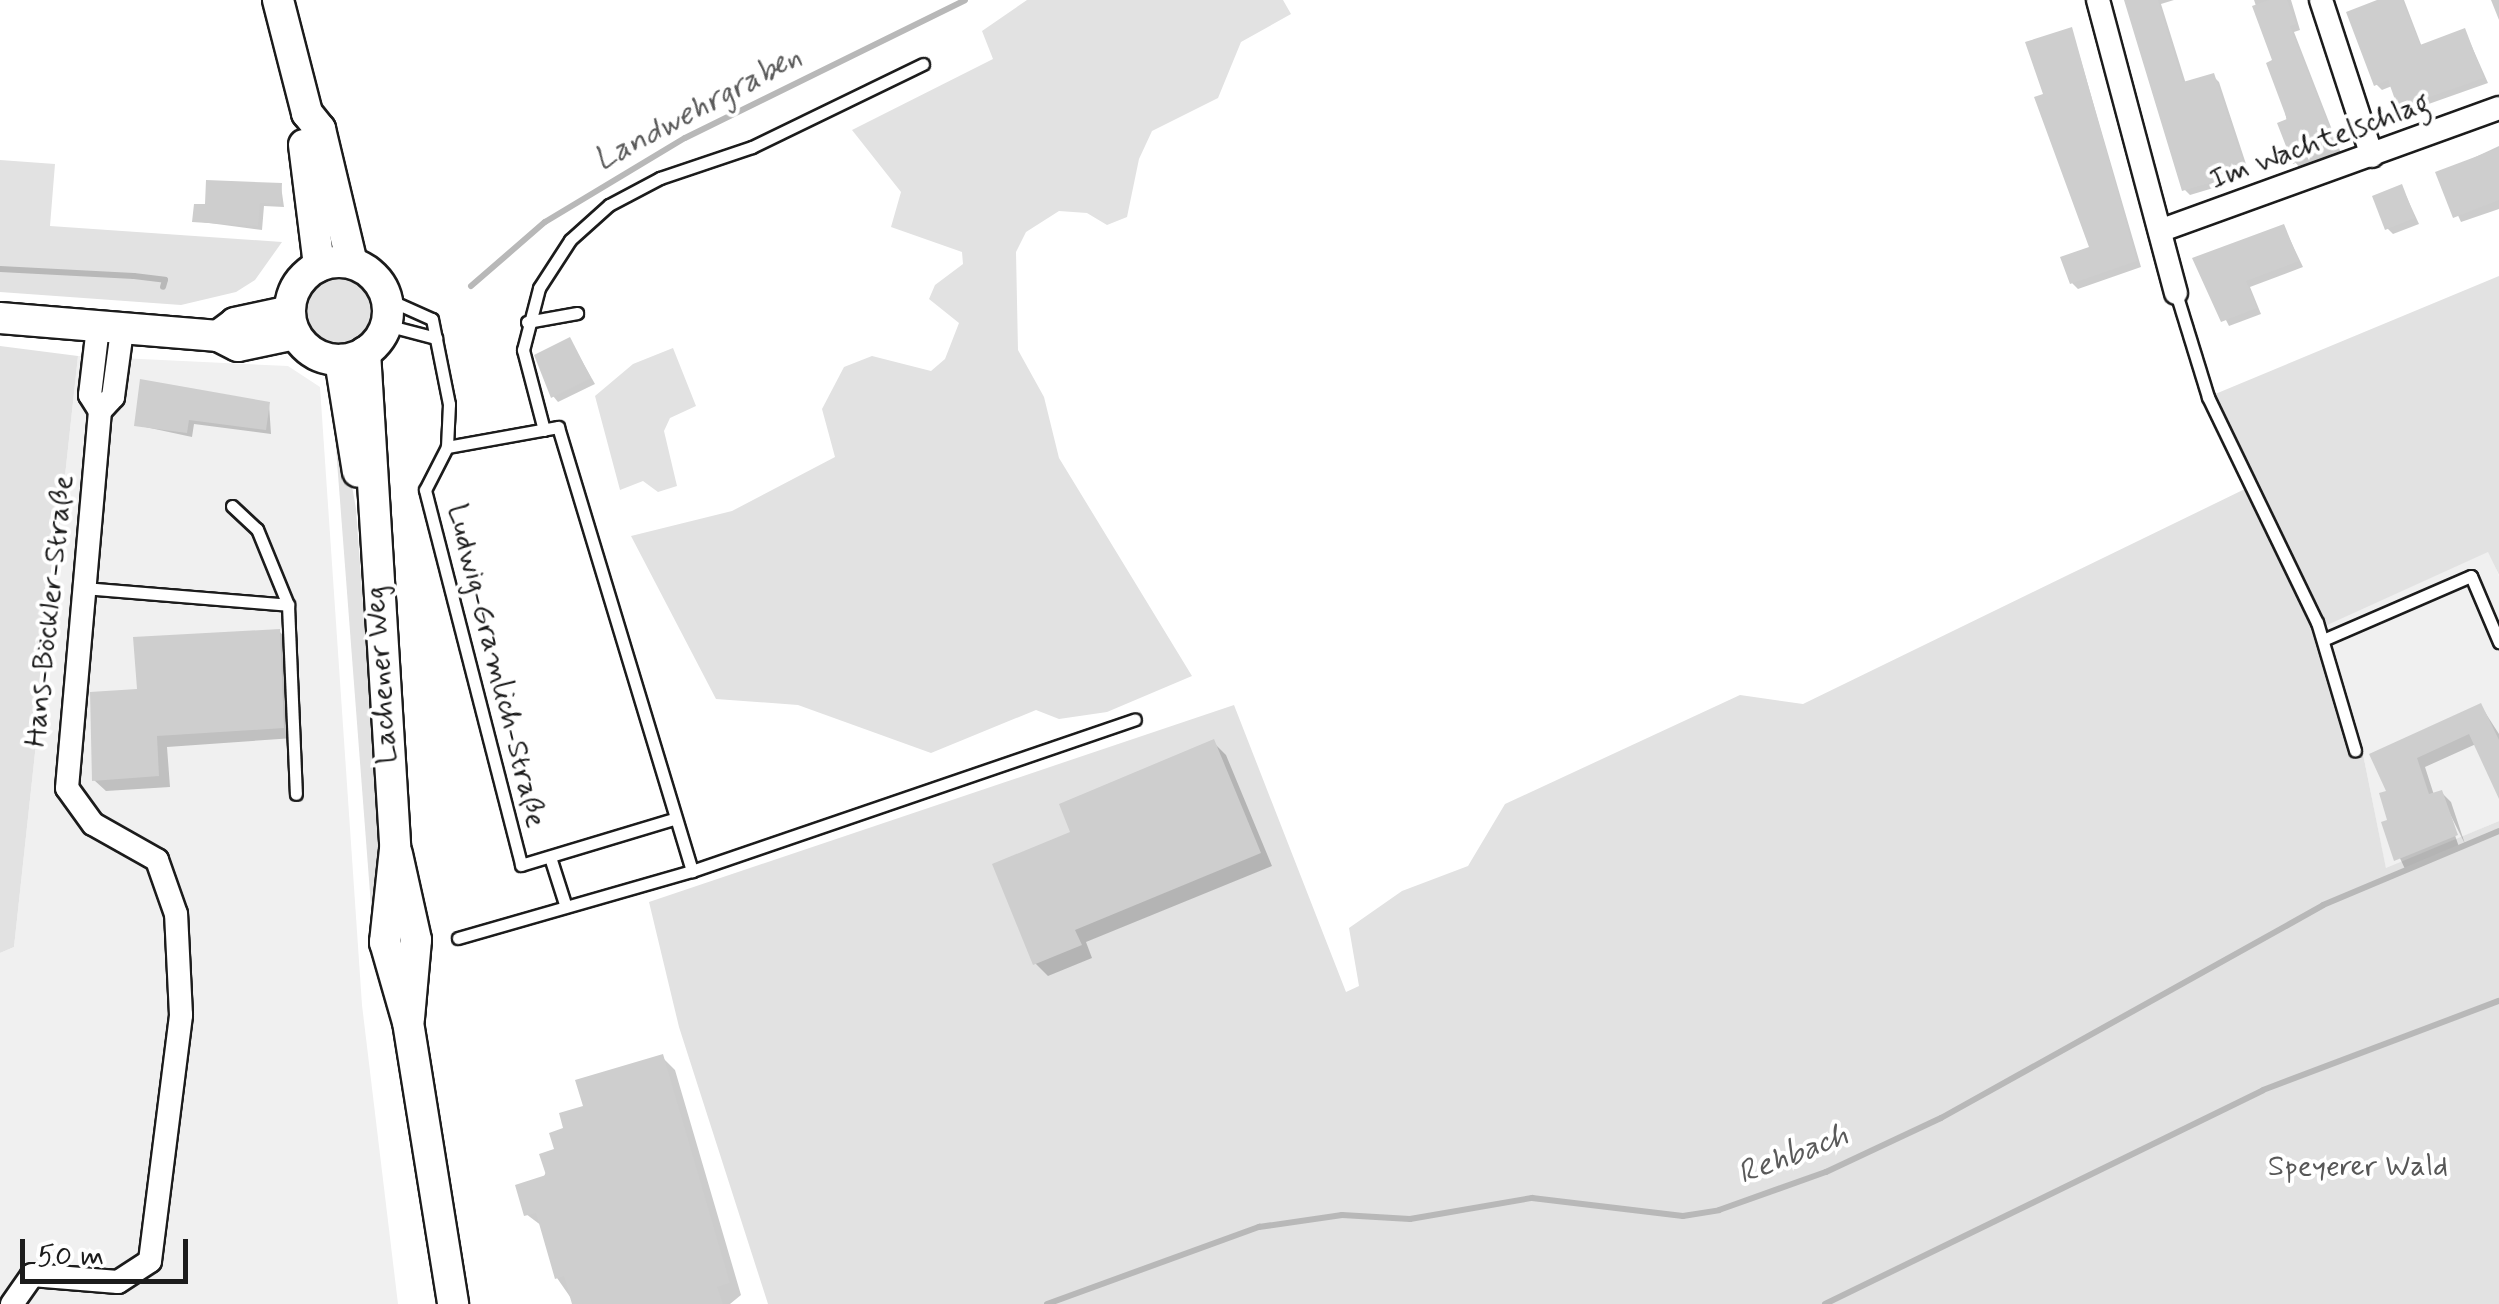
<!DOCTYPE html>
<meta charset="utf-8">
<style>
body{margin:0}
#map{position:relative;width:2499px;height:1304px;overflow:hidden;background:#fff;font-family:Mynerve,sans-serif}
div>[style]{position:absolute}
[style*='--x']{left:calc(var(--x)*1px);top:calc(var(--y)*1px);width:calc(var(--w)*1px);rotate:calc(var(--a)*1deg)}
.built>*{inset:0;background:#f0f0f0}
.green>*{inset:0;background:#e2e2e2}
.round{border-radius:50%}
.shadow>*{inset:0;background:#0003}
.stream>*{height:6px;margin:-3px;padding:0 3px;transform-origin:3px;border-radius:3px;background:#b8b8b8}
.building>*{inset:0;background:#cecece}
.roads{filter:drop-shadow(2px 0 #1c1c1c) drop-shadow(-2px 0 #1c1c1c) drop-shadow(0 2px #1c1c1c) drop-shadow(0 -2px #1c1c1c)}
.service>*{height:11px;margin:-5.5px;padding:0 5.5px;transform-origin:5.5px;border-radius:5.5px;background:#fff}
.minor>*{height:22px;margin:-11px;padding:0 11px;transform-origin:11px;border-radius:11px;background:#fff}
.secondary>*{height:30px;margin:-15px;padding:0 15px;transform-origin:15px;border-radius:15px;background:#fff}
.secondary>.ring{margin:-15px;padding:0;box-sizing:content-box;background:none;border:30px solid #fff;border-radius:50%}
span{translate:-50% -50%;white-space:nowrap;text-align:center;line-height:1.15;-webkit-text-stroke:8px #fff;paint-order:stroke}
.street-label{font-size:30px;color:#1c1c1c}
.park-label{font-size:30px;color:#575757}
.water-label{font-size:32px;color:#5a5a5a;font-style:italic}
.scale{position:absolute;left:20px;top:1239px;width:168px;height:45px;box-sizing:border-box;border:5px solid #1c1c1c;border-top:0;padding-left:12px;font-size:30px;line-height:35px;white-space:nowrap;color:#1c1c1c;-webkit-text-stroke:8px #fff;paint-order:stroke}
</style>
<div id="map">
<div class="built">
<div style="clip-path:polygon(78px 356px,288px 366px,320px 387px,362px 1005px,398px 1304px,0 1304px,0 953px,14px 947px)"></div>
<div style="clip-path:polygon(2489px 551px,2499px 576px,2499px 821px,2386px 869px,2362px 749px,2325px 625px)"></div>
</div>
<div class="green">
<div style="clip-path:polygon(1027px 0,1283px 0,1291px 14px,1241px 42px,1218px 98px,1152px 131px,1139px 159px,1127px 217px,1107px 225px,1087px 213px,1059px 211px,1026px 232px,1016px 252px,1018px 350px,1044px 397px,1059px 458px,1192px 676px,1107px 712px,1059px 719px,1036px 710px,931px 753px,798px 705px,716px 699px,631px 536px,732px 511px,835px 457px,822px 409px,844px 367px,872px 356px,931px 371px,945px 359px,959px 323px,929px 299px,935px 285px,963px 264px,962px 252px,891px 227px,901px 192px,852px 130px,993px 59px,982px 31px)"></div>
<div style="clip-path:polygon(0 160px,55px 164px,50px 226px,282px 242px,255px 280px,236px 292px,181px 305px,0 292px)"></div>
<div class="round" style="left:301px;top:275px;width:74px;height:74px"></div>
<div style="clip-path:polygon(2499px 276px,2499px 575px,2488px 552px,2325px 626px,2362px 749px,2386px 868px,2499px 821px,2499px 1304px,768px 1304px,679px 1027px,649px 902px,1234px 705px,1346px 992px,1359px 986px,1349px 928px,1402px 891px,1468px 866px,1505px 804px,1740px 695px,1803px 704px,2249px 487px,2208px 397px)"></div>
<div style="clip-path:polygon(0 346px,78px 356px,14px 947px,0 953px)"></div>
<div style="clip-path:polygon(673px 348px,696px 406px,670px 418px,664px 431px,677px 486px,658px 492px,643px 481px,620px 490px,595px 396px,633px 364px)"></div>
<div style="clip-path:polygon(343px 434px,356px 509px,383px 876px,373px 932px,335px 435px)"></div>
</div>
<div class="shadow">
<div style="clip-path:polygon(2127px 0,2174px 0,2161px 4px,2186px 84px,2213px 76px,2219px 82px,2247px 167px,2217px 176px,2220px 186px,2190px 195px,2184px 189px)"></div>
<div style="clip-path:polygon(2254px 0,2291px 0,2300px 30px,2294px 32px,2341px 153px,2300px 168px,2295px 162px,2275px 62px)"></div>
<div style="clip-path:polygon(2383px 0,2404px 0,2422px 47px,2465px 31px,2488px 83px,2406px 112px,2392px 86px,2382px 90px,2376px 84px)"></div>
<div style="clip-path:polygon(2491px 0,2499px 0,2499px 20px)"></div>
<div style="clip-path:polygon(2072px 30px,2141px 267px,2078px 289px,2072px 283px,2092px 249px,2046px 96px)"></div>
<div style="clip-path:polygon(2499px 146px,2499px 209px,2461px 222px,2439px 174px)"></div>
<div style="clip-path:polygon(281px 186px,284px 207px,264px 206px,262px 230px,194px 221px)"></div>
<div style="clip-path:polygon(2402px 187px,2419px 224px,2393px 234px,2387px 228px)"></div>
<div style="clip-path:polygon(2284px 227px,2303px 267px,2250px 287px,2261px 314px,2229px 326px,2195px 259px)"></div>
<div style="clip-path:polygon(570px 340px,595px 384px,558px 402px,553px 396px)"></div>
<div style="clip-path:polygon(269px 404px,271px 434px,194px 424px,192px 437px,136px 425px)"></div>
<div style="clip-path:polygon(279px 631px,290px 643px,294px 738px,167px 747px,170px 787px,106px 791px,94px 780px,139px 691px)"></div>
<div style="clip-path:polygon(2481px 706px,2499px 734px,2499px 793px,2476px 744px,2425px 767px,2434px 795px,2442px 793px,2451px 802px,2465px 844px,2443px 800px,2459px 847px,2405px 869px,2384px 824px,2390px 821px,2389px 792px,2373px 756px)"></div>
<div style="clip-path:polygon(1213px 742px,1226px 755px,1272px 866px,1086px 942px,1092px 958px,1048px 976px,1035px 963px,1073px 833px)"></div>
<div style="clip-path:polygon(662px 1057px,675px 1070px,741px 1295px,730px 1304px,575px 1304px,557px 1278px,542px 1226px,526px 1214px,566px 1130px,586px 1108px)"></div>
</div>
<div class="stream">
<div style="--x:0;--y:269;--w:134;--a:3"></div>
<div style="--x:134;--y:276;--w:31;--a:7"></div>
<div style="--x:165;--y:280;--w:7;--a:106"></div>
<div style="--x:471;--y:286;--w:98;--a:-40.9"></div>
<div style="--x:545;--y:222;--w:163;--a:-31"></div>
<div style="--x:685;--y:138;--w:312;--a:-26.2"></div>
<div style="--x:1047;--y:1304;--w:226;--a:-20"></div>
<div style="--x:1259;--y:1227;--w:84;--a:-8.2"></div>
<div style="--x:1342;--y:1215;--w:68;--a:3.4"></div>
<div style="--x:1410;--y:1219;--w:124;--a:-9.8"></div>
<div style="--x:1532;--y:1198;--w:152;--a:6.8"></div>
<div style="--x:1683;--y:1216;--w:36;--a:-9"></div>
<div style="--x:1719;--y:1210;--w:114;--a:-19.6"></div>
<div style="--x:1826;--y:1172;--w:127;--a:-25.2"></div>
<div style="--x:1941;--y:1118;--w:437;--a:-29.1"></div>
<div style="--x:2323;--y:905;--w:191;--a:-22.8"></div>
<div style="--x:1825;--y:1304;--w:487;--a:-26"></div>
<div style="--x:2263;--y:1090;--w:252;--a:-20.7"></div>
</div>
<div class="building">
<div style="clip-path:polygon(2124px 0,2158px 0,2183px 82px,2214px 73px,2243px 161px,2213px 170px,2216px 181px,2182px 191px)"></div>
<div style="clip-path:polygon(2269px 0,2287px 0,2296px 24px,2290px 26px,2337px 147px,2293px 164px,2277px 123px,2287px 119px,2266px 63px,2272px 60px,2252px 6px)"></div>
<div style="clip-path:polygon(2377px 0,2402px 0,2420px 45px,2465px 28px,2484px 78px,2398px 108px,2388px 80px,2374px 86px,2346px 12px)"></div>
<div style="clip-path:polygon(2072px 27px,2137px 261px,2070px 284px,2060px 257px,2089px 247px,2034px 97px,2043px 94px,2025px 42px)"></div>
<div style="clip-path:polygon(2499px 148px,2499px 200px,2453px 218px,2435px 172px)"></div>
<div style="clip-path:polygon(206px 180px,282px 183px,281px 204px,260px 203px,258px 226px,192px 222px,194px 204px,205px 204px)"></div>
<div style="clip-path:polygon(2402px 184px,2415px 218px,2385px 230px,2372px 196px)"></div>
<div style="clip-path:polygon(2284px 224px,2299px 261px,2246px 281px,2257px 308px,2221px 322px,2192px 258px)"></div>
<div style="clip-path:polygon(570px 337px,591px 378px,551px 398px,534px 355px)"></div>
<div style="clip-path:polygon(140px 379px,270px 402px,266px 430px,189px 420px,187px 433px,134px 426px)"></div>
<div style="clip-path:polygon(280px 629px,284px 728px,157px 736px,159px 776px,92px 781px,90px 692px,137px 689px,133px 637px)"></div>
<div style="clip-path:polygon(2481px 703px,2499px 740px,2499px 799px,2469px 734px,2417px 758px,2429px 794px,2442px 790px,2458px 835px,2394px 861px,2381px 822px,2387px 820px,2379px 793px,2386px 791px,2369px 754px)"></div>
<div style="clip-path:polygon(1214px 739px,1261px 853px,1075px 930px,1082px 945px,1033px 965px,992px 864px,1070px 832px,1059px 804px)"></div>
<div style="clip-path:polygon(663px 1054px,730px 1283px,717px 1287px,723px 1304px,572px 1304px,564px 1276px,555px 1279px,536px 1213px,524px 1216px,515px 1185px,546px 1175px,539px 1154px,554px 1149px,549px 1133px,563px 1128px,559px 1113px,583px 1106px,575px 1080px)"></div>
</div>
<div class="roads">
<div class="service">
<div style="--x:2176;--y:293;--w:109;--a:72.9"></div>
<div style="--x:2208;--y:397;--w:250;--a:64.2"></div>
<div style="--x:2317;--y:622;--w:134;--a:73.5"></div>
<div style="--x:387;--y:299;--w:49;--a:24"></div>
<div style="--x:432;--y:319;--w:87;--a:78.7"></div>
<div style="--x:449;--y:404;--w:43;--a:92.7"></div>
<div style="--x:447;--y:447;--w:48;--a:117.1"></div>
<div style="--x:425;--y:490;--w:387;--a:75.6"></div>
<div style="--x:521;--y:865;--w:159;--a:-16.8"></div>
<div style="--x:527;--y:322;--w:51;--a:-10.2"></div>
<div style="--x:386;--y:325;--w:52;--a:14.6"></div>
<div style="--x:544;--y:430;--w:83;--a:-104.7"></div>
<div style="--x:523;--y:350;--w:64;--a:-75.5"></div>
<div style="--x:539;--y:288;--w:57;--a:-57.1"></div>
<div style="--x:570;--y:240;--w:52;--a:-41.9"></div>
<div style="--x:609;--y:205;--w:58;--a:-27.9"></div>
<div style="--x:660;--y:178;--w:97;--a:-18.6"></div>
<div style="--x:752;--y:147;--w:190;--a:-25.9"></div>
<div style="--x:447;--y:447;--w:113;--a:-10.2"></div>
<div style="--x:558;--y:427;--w:464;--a:73.2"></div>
<div style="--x:232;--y:506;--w:34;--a:43"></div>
<div style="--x:257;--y:529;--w:82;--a:67.8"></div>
<div style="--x:288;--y:605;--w:189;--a:87.6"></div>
<div style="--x:83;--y:588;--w:206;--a:4.7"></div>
<div style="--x:2323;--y:640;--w:161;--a:-23.4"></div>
<div style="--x:2471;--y:576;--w:72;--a:67"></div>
<div style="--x:550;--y:857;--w:52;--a:72.3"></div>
<div style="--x:458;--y:938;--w:243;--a:-16"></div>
<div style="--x:692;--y:871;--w:468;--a:-18.9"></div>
</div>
<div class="minor">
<div style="--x:2098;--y:0;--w:303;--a:75.1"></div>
<div style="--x:2321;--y:0;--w:164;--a:71.9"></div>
<div style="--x:2162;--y:230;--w:358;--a:-19.9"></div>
<div style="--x:100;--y:411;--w:19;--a:-47"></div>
<div style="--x:113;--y:397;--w:68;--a:-82.3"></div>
<div style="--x:12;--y:1304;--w:35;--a:-55"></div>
<div style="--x:32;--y:1275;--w:86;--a:4.7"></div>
<div style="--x:118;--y:1282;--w:38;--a:-33"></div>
<div style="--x:150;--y:1261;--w:248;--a:-82.8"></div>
<div style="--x:181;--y:1015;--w:101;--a:-92.8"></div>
<div style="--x:176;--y:914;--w:57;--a:-109.4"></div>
<div style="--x:157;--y:860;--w:73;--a:-150.6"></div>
<div style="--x:93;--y:824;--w:44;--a:-125.8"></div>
<div style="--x:67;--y:788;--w:378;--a:-85"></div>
<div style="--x:100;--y:411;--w:19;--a:-122"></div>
<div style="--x:90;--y:395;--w:68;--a:-83.3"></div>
</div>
<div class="secondary">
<div style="--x:278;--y:0;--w:117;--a:75.6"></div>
<div style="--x:307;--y:113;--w:21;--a:51"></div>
<div style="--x:320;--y:129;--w:138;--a:76.6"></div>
<div style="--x:304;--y:145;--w:122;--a:82.9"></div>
<div class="ring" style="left:290px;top:262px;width:68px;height:68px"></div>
<div style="--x:0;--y:318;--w:219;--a:4.7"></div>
<div style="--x:218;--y:336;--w:22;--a:27"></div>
<div style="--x:238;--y:346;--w:58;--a:-11.9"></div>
<div style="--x:218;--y:336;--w:21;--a:-37"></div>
<div style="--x:235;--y:323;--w:56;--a:-12.3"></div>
<div style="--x:365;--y:352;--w:498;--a:86.5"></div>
<div style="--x:395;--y:849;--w:94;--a:96.1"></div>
<div style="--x:385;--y:942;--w:83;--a:74"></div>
<div style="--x:408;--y:1022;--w:286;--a:80.9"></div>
<div style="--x:340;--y:360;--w:113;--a:80.9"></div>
<div style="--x:397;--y:854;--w:88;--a:77.5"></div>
<div style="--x:416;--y:940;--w:79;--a:95.1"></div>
</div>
</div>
<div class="street-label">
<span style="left:2320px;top:142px;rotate:-20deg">Im Wachtelschlag</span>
<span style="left:50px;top:611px;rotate:-84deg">Hans-Böckler-Straße</span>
<span style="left:496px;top:666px;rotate:76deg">Ludwig-Gramlich-Straße</span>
<span style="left:382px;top:675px;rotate:-94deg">Lachener Weg</span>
</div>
<div class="park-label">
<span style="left:2358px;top:1167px">Speyerer Wald</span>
</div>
<div class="water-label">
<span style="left:698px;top:109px;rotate:-28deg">Landwehrgraben</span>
<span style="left:1793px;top:1155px;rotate:-21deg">Rehbach</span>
</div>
<div class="scale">50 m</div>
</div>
